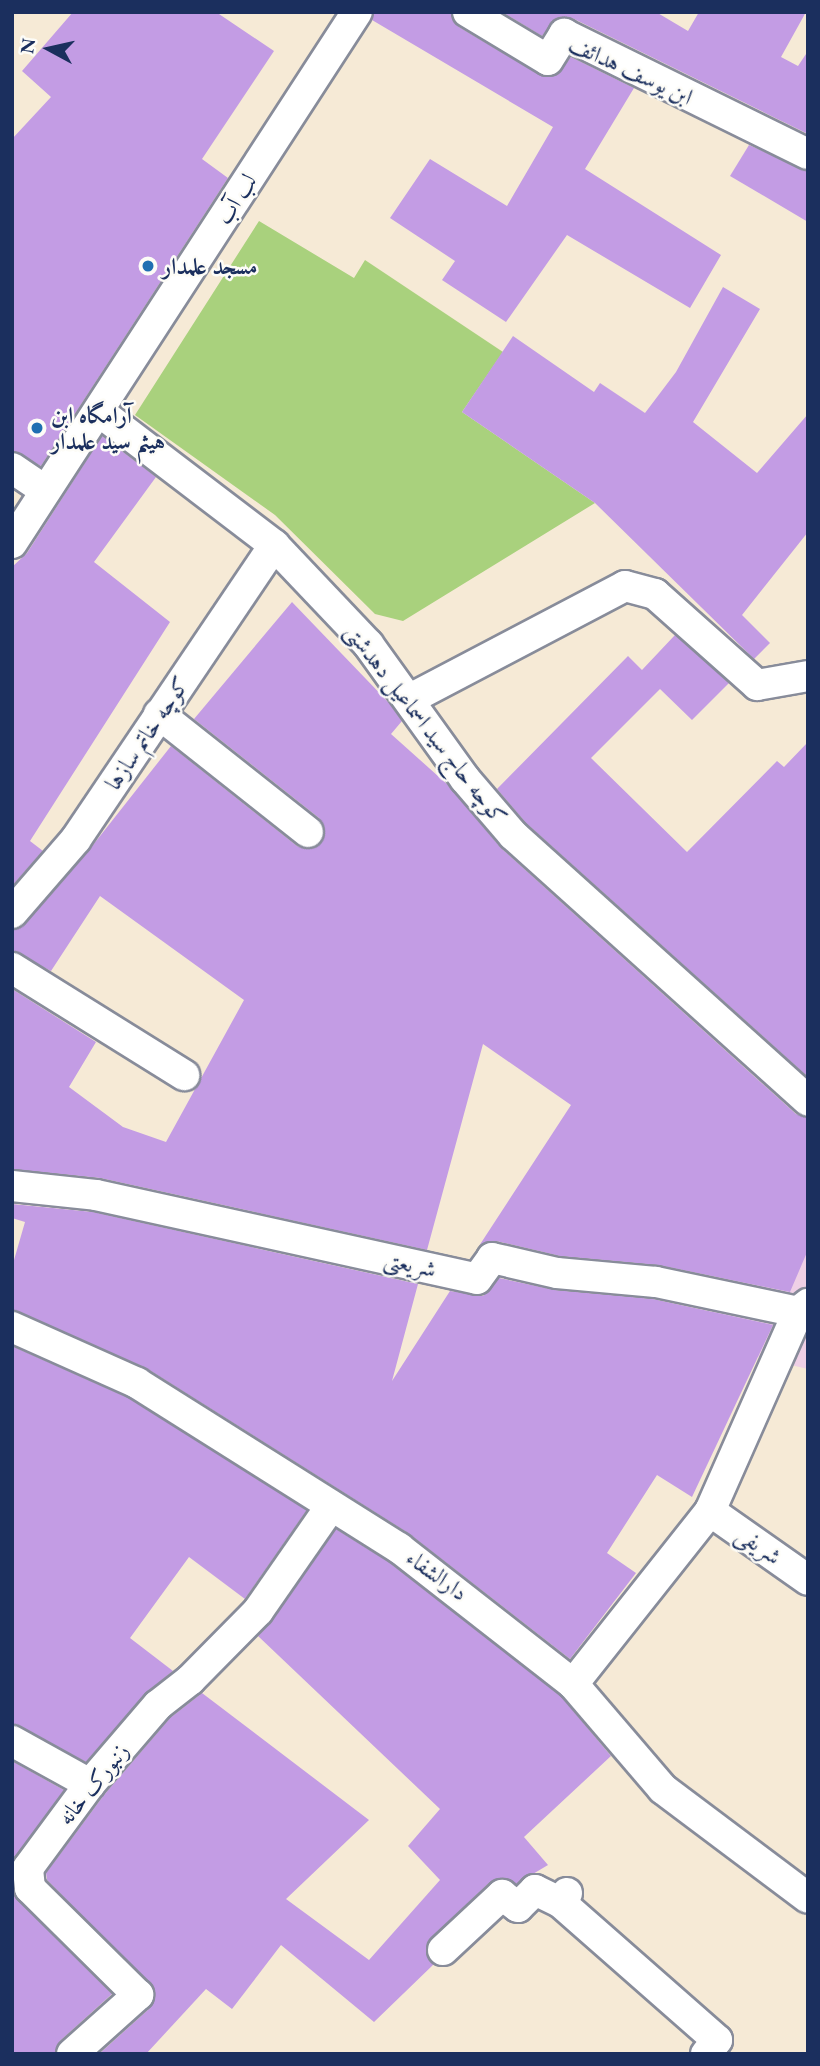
<!DOCTYPE html>
<meta charset="utf-8">
<style>
body{margin:0}
#map{position:relative;width:820px;height:2066px;overflow:hidden;background:#f6ead6;font-family:"EB Garamond",Amiri,serif}
div>[style]{position:absolute}
[style*='--x']{left:calc(var(--x)*1px);top:calc(var(--y)*1px);width:calc(var(--w)*1px);rotate:calc(var(--a)*1deg)}
.built>*{inset:0;background:#efd0e6}
.green>*{inset:0;background:#a9d17d}
.building>*{inset:0;background:#c39ce4}
.roads{filter:drop-shadow(2px 0 #888c9a) drop-shadow(-2px 0 #888c9a) drop-shadow(0 2px #888c9a) drop-shadow(0 -2px #888c9a)}
.lane>*{height:30px;margin:-15px;padding:0 15px;transform-origin:15px;border-radius:15px;background:#fff}
.dots>*{width:19px;height:19px;translate:-50% -50%;box-sizing:border-box;border:4px solid #fdfcf7;border-radius:50%}
span{translate:-50% -50%;white-space:nowrap;text-align:center;line-height:1.15;-webkit-text-stroke:5px #fdfcf7;paint-order:stroke}
.street-label{font-size:23px;color:#1b2f5e}
.poi-label{font-size:23px;color:#1b2f5e;font-weight:700}
.left{translate:0 -50%;text-align:left}
.frame{position:absolute;inset:0;border:14px solid #1b2f5e;pointer-events:none}
.north{position:absolute;left:14px;top:14px;width:70px;height:70px;-webkit-text-stroke:5px #fdfcf7;paint-order:stroke;rotate:278deg;font-size:19px;font-weight:700;line-height:28px;text-align:center;color:#1b2f5e}
.north::after{content:'';display:block;margin:auto;width:24px;height:32px;background:#1b2f5e;clip-path:polygon(50% 0,100% 100%,50% 72%,0 100%)}
</style>
<div id="map">
<div class="built">
<div style="clip-path:polygon(808px 1244px,808px 1369px,761px 1358px,702px 1332px,715px 1306px,721px 1276px)"></div>
</div>
<div class="green">
<div style="clip-path:polygon(259px 221px,354px 278px,365px 260px,503px 352px,462px 412px,595px 503px,403px 621px,375px 614px,275px 515px,135px 415px)"></div>
</div>
<div class="building">
<div style="clip-path:polygon(73px 12px,216px 12px,274px 51px,202px 159px,228px 178px,41px 466px,12px 451px,12px 139px,51px 97px,22px 71px)"></div>
<div style="clip-path:polygon(374px 12px,451px 12px,459px 27px,540px 75px,557px 75px,571px 57px,634px 88px,585px 169px,721px 255px,690px 308px,567px 235px,506px 322px,442px 280px,455px 261px,390px 218px,430px 159px,507px 206px,553px 127px,372px 20px)"></div>
<div style="clip-path:polygon(502px 12px,656px 12px,688px 31px,699px 12px,806px 12px,781px 57px,798px 66px,808px 51px,808px 134px,572px 18px,555px 19px,542px 36px)"></div>
<div style="clip-path:polygon(749px 145px,808px 171px,808px 222px,730px 176px)"></div>
<div style="clip-path:polygon(723px 287px,760px 309px,693px 422px,757px 473px,808px 414px,808px 532px,742px 615px,770px 643px,754px 659px,595px 503px,462px 412px,513px 336px,594px 392px,600px 383px,645px 413px,676px 372px)"></div>
<div style="clip-path:polygon(102px 436px,156px 477px,94px 562px,170px 622px,30px 841px,43px 851px,12px 886px,12px 567px,27px 553px)"></div>
<div style="clip-path:polygon(292px 602px,390px 704px,402px 721px,391px 734px,448px 785px,501px 848px,796px 1114px,808px 1118px,808px 1250px,790px 1292px,658px 1265px,560px 1256px,496px 1241px,479px 1246px,571px 1105px,483px 1044px,427px 1250px,100px 1178px,12px 1169px,12px 989px,96px 1042px,69px 1087px,123px 1127px,166px 1142px,244px 1000px,100px 896px,51px 971px,12px 951px,12px 930px,25px 924px,89px 850px,171px 746px,297px 846px,306px 849px,321px 843px,325px 834px,319px 818px,194px 719px)"></div>
<div style="clip-path:polygon(675px 635px,729px 683px,692px 720px,660px 689px,591px 758px,687px 852px,777px 761px,784px 767px,808px 742px,808px 1077px,526px 823px,497px 789px,628px 656px,642px 670px)"></div>
<div style="clip-path:polygon(12px 1204px,93px 1212px,418px 1284px,392px 1381px,450px 1291px,483px 1296px,499px 1278px,555px 1290px,653px 1299px,773px 1325px,692px 1497px,657px 1475px,607px 1553px,636px 1573px,570px 1659px,408px 1533px,146px 1368px,12px 1310px,12px 1267px,25px 1222px,12px 1218px)"></div>
<div style="clip-path:polygon(12px 1346px,129px 1398px,307px 1510px,245px 1599px,189px 1557px,130px 1638px,173px 1671px,145px 1694px,86px 1762px,12px 1724px)"></div>
<div style="clip-path:polygon(336px 1529px,389px 1562px,561px 1696px,611px 1756px,524px 1837px,548px 1865px,516px 1884px,505px 1878px,490px 1882px,431px 1938px,426px 1953px,434px 1964px,374px 2022px,281px 1945px,232px 2009px,206px 1989px,146px 2054px,99px 2054px,150px 2008px,155px 1990px,47px 1880px,46px 1873px,104px 1795px,170px 1718px,202px 1693px,369px 1820px,286px 1899px,369px 1960px,440px 1880px,408px 1846px,440px 1809px,258px 1636px)"></div>
<div style="clip-path:polygon(12px 1761px,64px 1790px,12px 1863px)"></div>
<div style="clip-path:polygon(12px 1886px,18px 1900px,112px 1994px,60px 2041px,55px 2054px,12px 2054px)"></div>
</div>
<div class="roads">
<div class="lane">
<div style="--x:468;--y:12;--w:93;--a:31"></div>
<div style="--x:548;--y:60;--w:31;--a:-58"></div>
<div style="--x:564;--y:34;--w:272;--a:26.2"></div>
<div style="--x:101;--y:413;--w:218;--a:37.3"></div>
<div style="--x:274;--y:545;--w:137;--a:46.5"></div>
<div style="--x:368;--y:644;--w:166;--a:54.3"></div>
<div style="--x:465;--y:779;--w:74;--a:49.4"></div>
<div style="--x:513;--y:835;--w:397;--a:42"></div>
<div style="--x:12;--y:468;--w:40;--a:34"></div>
<div style="--x:12;--y:543;--w:633;--a:-56.99"></div>
<div style="--x:410;--y:699;--w:243;--a:-27.7"></div>
<div style="--x:625;--y:586;--w:31;--a:15"></div>
<div style="--x:655;--y:594;--w:137;--a:41.7"></div>
<div style="--x:757;--y:685;--w:52;--a:-10"></div>
<div style="--x:159;--y:714;--w:190;--a:38.4"></div>
<div style="--x:12;--y:913;--w:98;--a:-49.1"></div>
<div style="--x:76;--y:839;--w:354;--a:-56"></div>
<div style="--x:12;--y:968;--w:203;--a:31.9"></div>
<div style="--x:12;--y:1186;--w:84;--a:6.1"></div>
<div style="--x:96;--y:1195;--w:390;--a:12.4"></div>
<div style="--x:477;--y:1279;--w:26;--a:-54"></div>
<div style="--x:492;--y:1258;--w:67;--a:13"></div>
<div style="--x:557;--y:1273;--w:99;--a:5.2"></div>
<div style="--x:656;--y:1282;--w:145;--a:11.9"></div>
<div style="--x:12;--y:1327;--w:137;--a:24.1"></div>
<div style="--x:137;--y:1383;--w:310;--a:32.2"></div>
<div style="--x:399;--y:1548;--w:221;--a:38"></div>
<div style="--x:573;--y:1684;--w:138;--a:49.4"></div>
<div style="--x:663;--y:1789;--w:181;--a:36.9"></div>
<div style="--x:710;--y:1511;--w:120;--a:35.1"></div>
<div style="--x:573;--y:1684;--w:221;--a:-51.6"></div>
<div style="--x:710;--y:1511;--w:218;--a:-66.1"></div>
<div style="--x:798;--y:1312;--w:13;--a:-39"></div>
<div style="--x:12;--y:1741;--w:89;--a:28.9"></div>
<div style="--x:567;--y:1893;--w:11;--a:128"></div>
<div style="--x:560;--y:1902;--w:209;--a:41.3"></div>
<div style="--x:717;--y:2040;--w:18;--a:128"></div>
<div style="--x:443;--y:1950;--w:81;--a:-43"></div>
<div style="--x:502;--y:1895;--w:20;--a:37"></div>
<div style="--x:518;--y:1907;--w:24;--a:-45"></div>
<div style="--x:535;--y:1890;--w:28;--a:26"></div>
<div style="--x:72;--y:2054;--w:89;--a:-41.8"></div>
<div style="--x:138;--y:1995;--w:152;--a:-135.3"></div>
<div style="--x:30;--y:1888;--w:20;--a:-96"></div>
<div style="--x:28;--y:1868;--w:104;--a:-53.6"></div>
<div style="--x:90;--y:1784;--w:104;--a:-49.3"></div>
<div style="--x:158;--y:1705;--w:41;--a:-38"></div>
<div style="--x:190;--y:1680;--w:97;--a:-45.4"></div>
<div style="--x:258;--y:1611;--w:128;--a:-55.2"></div>
</div>
</div>
<div class="dots">
<div style="left:148px;top:266px;background:#1f6fb2"></div>
<div style="left:37px;top:428px;background:#1f6fb2"></div>
</div>
<div class="street-label">
<span style="left:631px;top:70px;rotate:25deg">ابن یوسف هدائف</span>
<span style="left:236px;top:199px;rotate:-58deg">لب آب</span>
<span style="left:426px;top:724px;rotate:52deg">کوچه حاج سید اسماعیل دهدشتی</span>
<span style="left:147px;top:733px;rotate:-56deg">کوچه خاتم سازها</span>
<span style="left:410px;top:1264px;rotate:12deg">شریعتی</span>
<span style="left:759px;top:1545px;rotate:35deg">شریفی</span>
<span style="left:437px;top:1575px;rotate:36deg">دارالشفاء</span>
<span style="left:93px;top:1784px;rotate:-51deg">زنبورک خانه</span>
</div>
<div class="poi-label">
<span class="left" style="left:162px;top:266px">مسجد علمدار</span>
<span class="left" style="left:51px;top:428px">آرامگاه ابن<br>هیثم سید علمدار</span>
</div>
<div class="frame"></div>
<div class="north">N</div>
</div>
